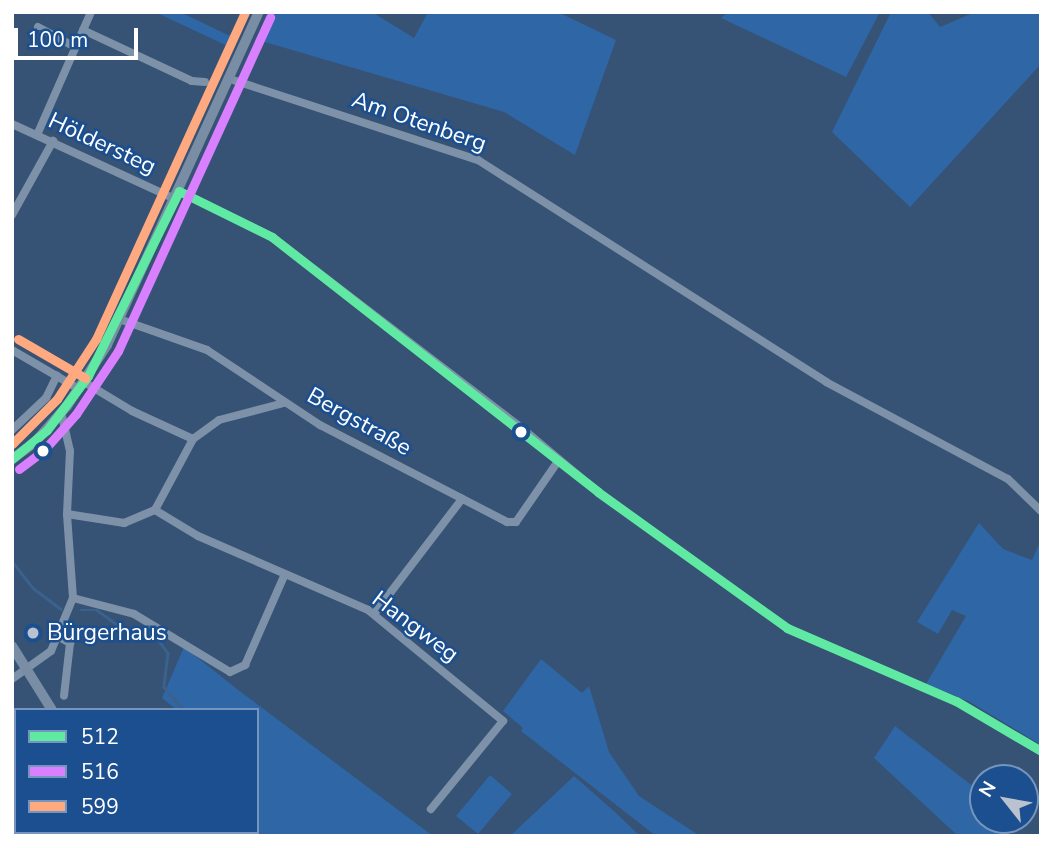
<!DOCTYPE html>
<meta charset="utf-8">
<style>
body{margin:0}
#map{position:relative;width:1053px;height:848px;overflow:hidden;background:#365274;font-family:"Nunito Sans",sans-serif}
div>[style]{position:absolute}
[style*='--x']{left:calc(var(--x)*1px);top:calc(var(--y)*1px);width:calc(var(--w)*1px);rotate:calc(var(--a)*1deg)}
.green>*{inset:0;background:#2f66a5}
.stream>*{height:2.5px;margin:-1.25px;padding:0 1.25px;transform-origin:1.25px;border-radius:1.25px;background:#3b618d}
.street>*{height:8px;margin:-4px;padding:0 4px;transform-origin:4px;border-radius:4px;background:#7d92a8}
.secondary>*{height:10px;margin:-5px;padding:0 5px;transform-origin:5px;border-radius:5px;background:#798da4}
.bus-1>*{height:9px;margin:-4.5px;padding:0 4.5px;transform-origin:4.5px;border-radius:4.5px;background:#60e9a3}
.bus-2>*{height:9px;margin:-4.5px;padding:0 4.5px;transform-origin:4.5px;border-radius:4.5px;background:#d880ff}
.bus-3>*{height:9px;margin:-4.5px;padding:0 4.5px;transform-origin:4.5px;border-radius:4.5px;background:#ffa980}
.dots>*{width:19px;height:19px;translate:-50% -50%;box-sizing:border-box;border:4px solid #1b4f8f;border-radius:50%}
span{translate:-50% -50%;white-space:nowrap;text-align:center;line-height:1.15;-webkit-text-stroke:5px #1b4f8f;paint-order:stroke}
.street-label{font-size:23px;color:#fff}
.poi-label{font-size:23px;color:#fff}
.left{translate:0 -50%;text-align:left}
.frame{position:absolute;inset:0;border:14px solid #fff;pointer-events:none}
.legend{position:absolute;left:14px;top:708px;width:245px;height:126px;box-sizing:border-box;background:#1b4f8f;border:2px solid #7695bc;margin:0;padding:9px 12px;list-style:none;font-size:21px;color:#fff}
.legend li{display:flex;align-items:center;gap:14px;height:35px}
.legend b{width:35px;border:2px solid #7695bc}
.north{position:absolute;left:969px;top:764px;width:70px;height:70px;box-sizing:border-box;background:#1b4f8f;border:2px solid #7695bc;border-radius:50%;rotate:301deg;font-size:19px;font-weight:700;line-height:28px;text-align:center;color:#fff}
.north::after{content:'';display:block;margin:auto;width:24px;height:32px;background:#b9c2ce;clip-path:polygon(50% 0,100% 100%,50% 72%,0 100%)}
.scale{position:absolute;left:14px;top:28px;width:124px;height:32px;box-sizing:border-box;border:4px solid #fff;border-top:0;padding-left:9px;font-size:21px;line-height:24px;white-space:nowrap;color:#fff;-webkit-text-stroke:5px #1b4f8f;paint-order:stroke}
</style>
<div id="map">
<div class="green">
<div style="clip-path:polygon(155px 12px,180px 12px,228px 35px,239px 34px,234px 49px)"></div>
<div style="clip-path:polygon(273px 12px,372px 12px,414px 38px,428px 12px,558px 12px,616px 40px,575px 155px,504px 112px,258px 40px)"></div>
<div style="clip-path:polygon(728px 12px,880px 12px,846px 77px,721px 18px)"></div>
<div style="clip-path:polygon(891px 12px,928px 12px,940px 27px,975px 12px,1041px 12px,1041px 64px,910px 207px,832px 132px)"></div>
<div style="clip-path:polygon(979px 523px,1003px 549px,1032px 560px,1041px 540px,1041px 745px,970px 702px,926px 684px,966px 616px,952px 610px,938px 634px,917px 622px)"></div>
<div style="clip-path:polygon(184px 647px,237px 689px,433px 836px,242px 836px,240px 832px,257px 832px,257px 710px,177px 710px,162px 698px)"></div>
<div style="clip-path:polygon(541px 659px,582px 693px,589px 686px,609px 752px,639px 796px,700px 836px,656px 836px,521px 731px,523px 728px,503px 711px)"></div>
<div style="clip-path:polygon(895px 726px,983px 794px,983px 820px,1008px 820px,997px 836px,958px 836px,874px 758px)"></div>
<div style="clip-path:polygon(490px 775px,512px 794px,478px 834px,456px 816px)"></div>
<div style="clip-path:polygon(574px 776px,615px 812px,640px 836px,510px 836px)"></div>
</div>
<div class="stream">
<div style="--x:12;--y:561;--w:34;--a:52"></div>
<div style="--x:33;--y:588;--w:35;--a:37"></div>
<div style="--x:81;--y:610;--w:16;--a:0"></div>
<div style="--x:97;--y:610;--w:29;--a:36"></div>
<div style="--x:120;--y:627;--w:35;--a:12"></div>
<div style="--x:154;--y:634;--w:24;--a:54"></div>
<div style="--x:168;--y:653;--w:34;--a:97"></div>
<div style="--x:164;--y:687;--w:30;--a:50"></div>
<div style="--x:255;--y:832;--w:18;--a:13"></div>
</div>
<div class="street">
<div style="--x:38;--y:27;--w:42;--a:28.4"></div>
<div style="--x:83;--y:30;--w:120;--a:25.1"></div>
<div style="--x:192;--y:81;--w:13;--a:4"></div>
<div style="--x:230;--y:79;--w:261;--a:18.1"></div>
<div style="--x:478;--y:160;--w:413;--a:32.5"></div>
<div style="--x:826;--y:382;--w:206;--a:28.1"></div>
<div style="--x:1008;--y:479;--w:46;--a:44.1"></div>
<div style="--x:12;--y:124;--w:179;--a:24.7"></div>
<div style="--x:37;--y:135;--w:134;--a:-66.3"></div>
<div style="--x:179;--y:191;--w:104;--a:26.3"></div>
<div style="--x:272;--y:237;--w:316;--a:37.4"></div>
<div style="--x:523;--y:429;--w:98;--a:40"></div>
<div style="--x:598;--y:492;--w:233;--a:35.7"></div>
<div style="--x:787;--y:628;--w:184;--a:23.4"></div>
<div style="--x:956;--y:701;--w:99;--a:30.5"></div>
<div style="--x:12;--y:215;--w:85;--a:-61"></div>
<div style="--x:119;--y:319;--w:93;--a:19.4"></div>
<div style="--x:207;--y:350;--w:136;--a:33.6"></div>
<div style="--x:320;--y:425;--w:211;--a:27.4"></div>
<div style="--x:507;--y:522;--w:9;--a:0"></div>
<div style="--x:516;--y:522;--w:75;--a:-55.3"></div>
<div style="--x:12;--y:350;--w:78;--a:30.2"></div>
<div style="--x:84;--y:382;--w:56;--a:31.1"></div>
<div style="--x:132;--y:411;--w:67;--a:24.7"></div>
<div style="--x:193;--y:439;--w:32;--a:-36"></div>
<div style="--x:219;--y:420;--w:67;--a:-14.7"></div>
<div style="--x:12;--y:430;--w:47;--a:-43.3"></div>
<div style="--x:46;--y:398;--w:25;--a:-64"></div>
<div style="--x:155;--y:510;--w:50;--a:31.2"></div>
<div style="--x:198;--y:536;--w:185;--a:23.5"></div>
<div style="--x:368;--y:610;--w:175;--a:39.4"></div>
<div style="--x:503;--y:721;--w:114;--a:129.3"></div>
<div style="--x:67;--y:514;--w:58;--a:9"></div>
<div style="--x:124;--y:523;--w:34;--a:-23"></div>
<div style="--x:155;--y:510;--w:81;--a:-61.8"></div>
<div style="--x:73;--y:598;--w:63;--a:14.7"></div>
<div style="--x:134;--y:614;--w:112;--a:31.1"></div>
<div style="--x:230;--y:672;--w:17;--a:-25"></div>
<div style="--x:245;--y:665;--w:97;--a:-66.3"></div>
<div style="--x:374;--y:614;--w:145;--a:-52.6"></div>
<div style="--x:59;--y:637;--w:13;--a:29"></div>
<div style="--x:70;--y:643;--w:53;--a:96.5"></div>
<div style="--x:12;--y:679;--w:48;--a:-35.7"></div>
<div style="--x:51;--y:651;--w:57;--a:-67.5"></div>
<div style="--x:73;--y:598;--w:84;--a:-94.1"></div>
<div style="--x:67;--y:514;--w:63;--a:-87.3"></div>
<div style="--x:70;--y:451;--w:39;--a:-103"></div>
<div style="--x:24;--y:836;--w:15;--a:-16"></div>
</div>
<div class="secondary">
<div style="--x:12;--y:459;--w:29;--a:-36"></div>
<div style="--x:35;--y:442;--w:48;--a:-48.4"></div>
<div style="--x:67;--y:406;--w:73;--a:-56.7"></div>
<div style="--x:107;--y:345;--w:366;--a:-65.5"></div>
<div style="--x:12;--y:646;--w:75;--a:58"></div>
<div style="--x:154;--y:832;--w:6;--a:39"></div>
<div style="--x:65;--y:836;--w:4;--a:-63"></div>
</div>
<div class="bus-1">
<div style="--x:179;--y:191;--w:104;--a:26.3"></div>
<div style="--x:272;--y:237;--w:414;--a:38"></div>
<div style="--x:598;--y:492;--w:233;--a:35.7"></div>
<div style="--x:787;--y:628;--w:184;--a:23.4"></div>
<div style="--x:956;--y:701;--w:99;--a:30.5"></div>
<div style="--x:12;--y:459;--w:45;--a:-39.6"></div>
<div style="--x:47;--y:430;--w:68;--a:-52.8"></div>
<div style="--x:88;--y:376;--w:206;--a:-63.8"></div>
</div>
<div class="bus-2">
<div style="--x:19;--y:469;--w:30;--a:-37"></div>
<div style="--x:43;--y:451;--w:50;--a:-48.3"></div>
<div style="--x:76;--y:414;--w:76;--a:-56.3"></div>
<div style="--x:118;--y:351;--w:367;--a:-65.5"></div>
</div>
<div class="bus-3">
<div style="--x:18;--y:339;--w:78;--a:30.2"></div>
<div style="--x:12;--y:444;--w:64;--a:-45"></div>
<div style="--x:57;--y:399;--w:72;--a:-57"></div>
<div style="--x:96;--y:339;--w:359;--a:-65.5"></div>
</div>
<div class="dots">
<div style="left:521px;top:432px;background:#fff"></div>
<div style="left:43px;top:451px;background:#fff"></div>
<div style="left:33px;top:633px;background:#b9c2ce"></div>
</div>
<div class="street-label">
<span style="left:419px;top:122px;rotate:19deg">Am Otenberg</span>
<span style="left:102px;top:144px;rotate:25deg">Höldersteg</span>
<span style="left:359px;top:422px;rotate:29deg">Bergstraße</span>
<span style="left:415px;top:627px;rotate:37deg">Hangweg</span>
</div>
<div class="poi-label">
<span class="left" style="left:47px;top:633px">Bürgerhaus</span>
</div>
<div class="frame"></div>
<ul class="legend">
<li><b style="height:9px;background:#60e9a3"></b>512</li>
<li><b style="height:9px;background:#d880ff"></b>516</li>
<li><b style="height:9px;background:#ffa980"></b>599</li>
</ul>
<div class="north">N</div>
<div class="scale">100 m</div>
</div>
